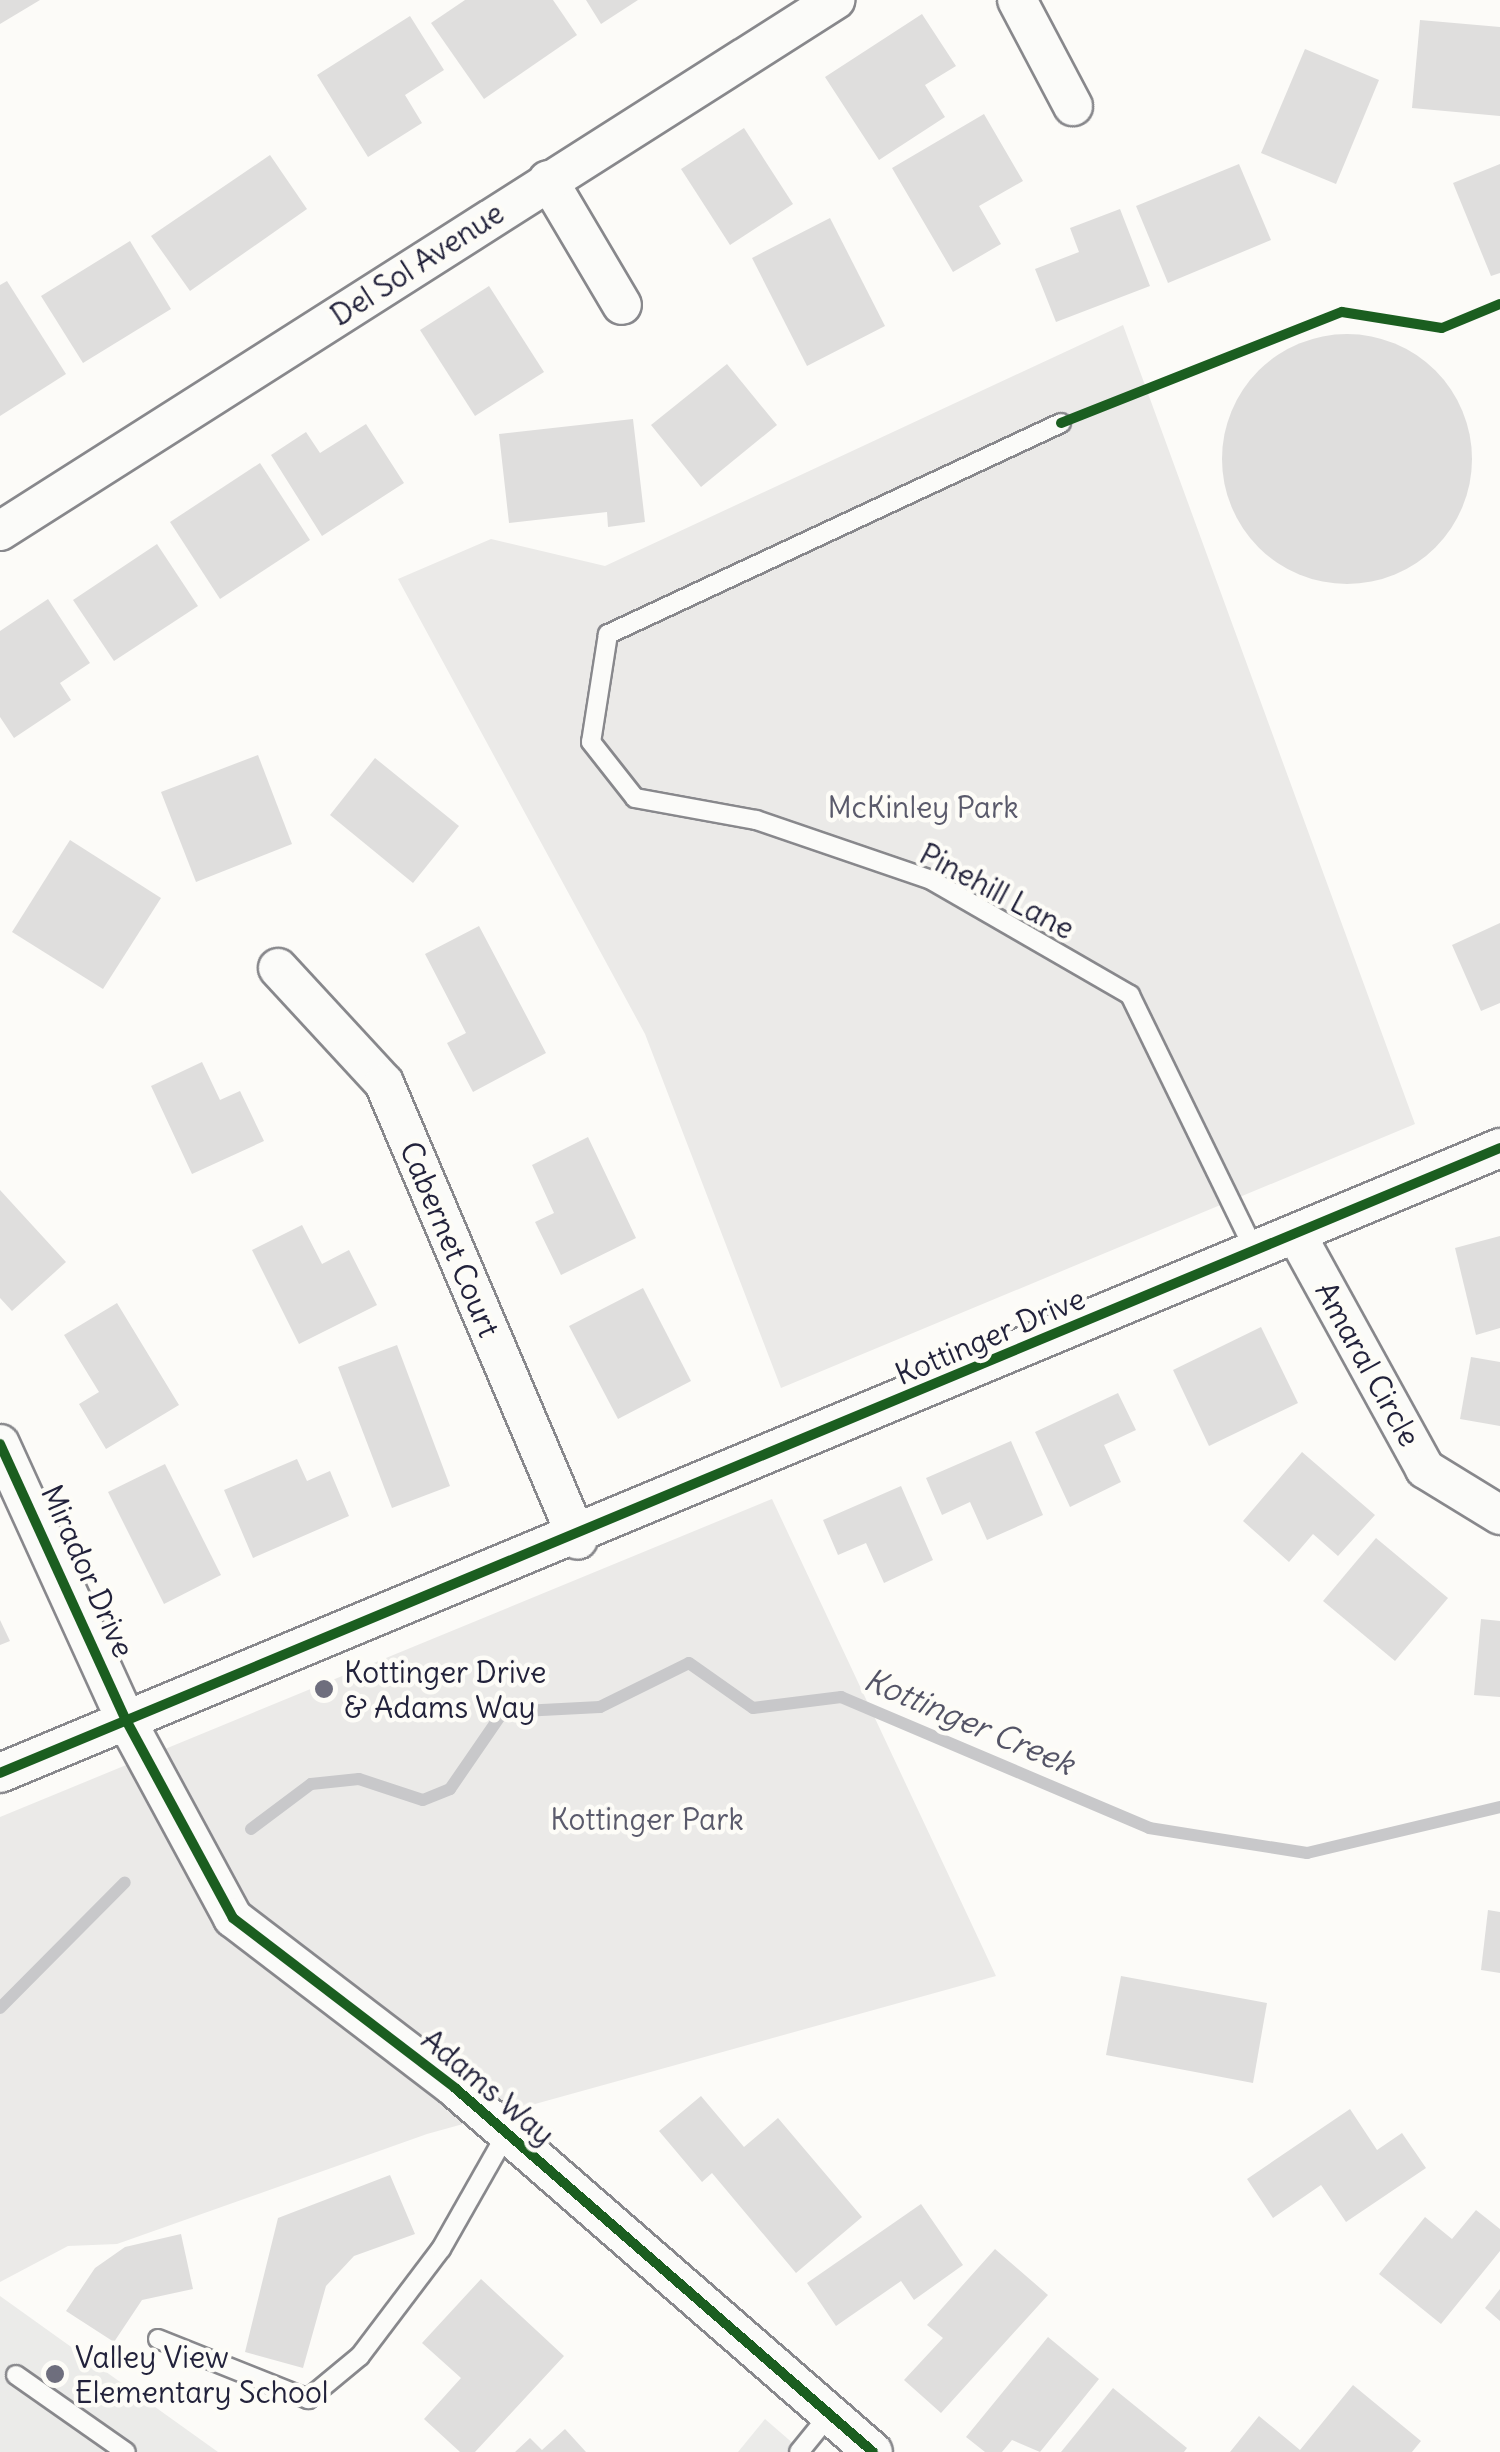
<!DOCTYPE html>
<style>
body{margin:0}
#map{position:relative;width:1500px;height:2452px;overflow:hidden;background:#fcfbf8;font-family:Delius,sans-serif}
div>[style]{position:absolute}
[style*='--x']{left:calc(var(--x)*1px);top:calc(var(--y)*1px);width:calc(var(--w)*1px);rotate:calc(var(--a)*1deg)}
.built>*{inset:0;background:#ebebe9}
.green>*{inset:0;background:#ebeae8}
.stream>*{height:12px;margin:-6px;padding:0 6px;transform-origin:6px;border-radius:6px;background:#c8c8ca}
.building>*{inset:0;background:#dfdedd}
.round{border-radius:50%}
.roads{filter:drop-shadow(2px 0 #88888c) drop-shadow(-2px 0 #88888c) drop-shadow(0 2px #88888c) drop-shadow(0 -2px #88888c)}
.service>*{height:18px;margin:-9px;padding:0 9px;transform-origin:9px;border-radius:9px;background:#fbfbf9}
.minor>*{height:38px;margin:-19px;padding:0 19px;transform-origin:19px;border-radius:19px;background:#fbfbf9}
.cycleway>*{height:10px;margin:-5px;padding:0 5px;transform-origin:5px;border-radius:5px;background:#1b5e20}
.dots>*{width:28px;height:28px;translate:-50% -50%;box-sizing:border-box;border:5px solid #fdfcf7;border-radius:50%}
span{translate:-50% -50%;white-space:nowrap;text-align:center;line-height:1.15;-webkit-text-stroke:9px #fdfcf7;paint-order:stroke}
.street-label{font-size:30px;color:#22223b}
.park-label{font-size:30px;color:#5a5a6b}
.poi-label{font-size:30px;color:#22223b}
.left{translate:0 -50%;text-align:left}
.water-label{font-size:32px;color:#545466;font-style:italic}
</style>
<div id="map">
<div class="built">
<div style="clip-path:polygon(0 2296px,218px 2452px,0 2452px)"></div>
<div style="clip-path:polygon(765px 2419px,803px 2452px,738px 2452px)"></div>
</div>
<div class="green">
<div style="clip-path:polygon(1123px 325px,1415px 1124px,781px 1388px,645px 1034px,398px 579px,491px 539px,605px 566px)"></div>
<div style="clip-path:polygon(772px 1499px,996px 1976px,427px 2134px,117px 2244px,68px 2246px,0 2282px,0 1817px)"></div>
</div>
<div class="stream">
<div style="--x:251;--y:1829;--w:75;--a:-36.9"></div>
<div style="--x:311;--y:1784;--w:48;--a:-5.9"></div>
<div style="--x:359;--y:1779;--w:67;--a:18.2"></div>
<div style="--x:423;--y:1800;--w:29;--a:-22"></div>
<div style="--x:450;--y:1789;--w:93;--a:-55.5"></div>
<div style="--x:503;--y:1712;--w:97;--a:-3"></div>
<div style="--x:600;--y:1707;--w:99;--a:-26.3"></div>
<div style="--x:689;--y:1663;--w:78;--a:35.1"></div>
<div style="--x:753;--y:1708;--w:89;--a:-7.1"></div>
<div style="--x:841;--y:1697;--w:335;--a:23"></div>
<div style="--x:1149;--y:1828;--w:160;--a:9"></div>
<div style="--x:1307;--y:1853;--w:198;--a:-13.4"></div>
<div style="--x:0;--y:2008;--w:177;--a:-45.2"></div>
</div>
<div class="building">
<div style="clip-path:polygon(0 0,40px 0,0 24px)"></div>
<div style="clip-path:polygon(465px 0,553px 0,577px 35px,484px 99px,431px 23px)"></div>
<div style="clip-path:polygon(586px 0,638px 0,601px 24px)"></div>
<div style="clip-path:polygon(922px 14px,956px 66px,925px 85px,945px 117px,879px 160px,825px 77px)"></div>
<div style="clip-path:polygon(410px 16px,444px 70px,405px 95px,422px 123px,368px 157px,317px 75px)"></div>
<div style="clip-path:polygon(1420px 20px,1500px 27px,1500px 116px,1412px 108px)"></div>
<div style="clip-path:polygon(1305px 49px,1379px 80px,1336px 184px,1261px 153px)"></div>
<div style="clip-path:polygon(984px 114px,1023px 181px,979px 206px,1001px 244px,953px 272px,892px 168px)"></div>
<div style="clip-path:polygon(744px 128px,793px 204px,730px 245px,681px 169px)"></div>
<div style="clip-path:polygon(270px 155px,307px 209px,190px 291px,151px 236px)"></div>
<div style="clip-path:polygon(1239px 164px,1271px 240px,1168px 283px,1136px 206px)"></div>
<div style="clip-path:polygon(1500px 164px,1500px 273px,1491px 276px,1453px 183px)"></div>
<div style="clip-path:polygon(1120px 209px,1150px 286px,1056px 322px,1035px 269px,1079px 252px,1070px 228px)"></div>
<div style="clip-path:polygon(830px 218px,885px 326px,807px 366px,752px 258px)"></div>
<div style="clip-path:polygon(130px 241px,171px 309px,83px 363px,41px 296px)"></div>
<div style="clip-path:polygon(7px 281px,66px 374px,0 416px,0 285px)"></div>
<div style="clip-path:polygon(489px 286px,544px 372px,475px 416px,420px 330px)"></div>
<div class="round" style="left:1222px;top:334px;width:250px;height:250px"></div>
<div style="clip-path:polygon(727px 364px,777px 425px,701px 487px,651px 425px)"></div>
<div style="clip-path:polygon(633px 419px,645px 522px,608px 527px,607px 512px,509px 523px,499px 434px)"></div>
<div style="clip-path:polygon(366px 424px,404px 483px,322px 536px,271px 455px,306px 432px,320px 453px)"></div>
<div style="clip-path:polygon(260px 463px,310px 540px,220px 599px,170px 522px)"></div>
<div style="clip-path:polygon(157px 544px,198px 606px,114px 661px,73px 600px)"></div>
<div style="clip-path:polygon(48px 599px,90px 663px,60px 683px,71px 700px,14px 738px,0 717px,0 631px)"></div>
<div style="clip-path:polygon(258px 755px,292px 844px,196px 882px,161px 792px)"></div>
<div style="clip-path:polygon(375px 758px,459px 826px,413px 883px,330px 815px)"></div>
<div style="clip-path:polygon(70px 840px,161px 898px,103px 989px,12px 932px)"></div>
<div style="clip-path:polygon(1500px 923px,1500px 1003px,1481px 1011px,1452px 945px)"></div>
<div style="clip-path:polygon(479px 926px,546px 1053px,473px 1092px,447px 1043px,466px 1033px,425px 954px)"></div>
<div style="clip-path:polygon(202px 1062px,220px 1100px,240px 1091px,264px 1141px,192px 1174px,151px 1086px)"></div>
<div style="clip-path:polygon(588px 1137px,636px 1238px,561px 1275px,535px 1222px,554px 1213px,532px 1165px)"></div>
<div style="clip-path:polygon(0 1190px,66px 1262px,12px 1311px,0 1298px)"></div>
<div style="clip-path:polygon(302px 1225px,322px 1264px,349px 1250px,377px 1305px,299px 1344px,252px 1250px)"></div>
<div style="clip-path:polygon(1500px 1236px,1500px 1328px,1476px 1335px,1455px 1248px)"></div>
<div style="clip-path:polygon(643px 1288px,691px 1381px,618px 1419px,569px 1326px)"></div>
<div style="clip-path:polygon(117px 1303px,179px 1405px,106px 1449px,79px 1404px,99px 1392px,64px 1335px)"></div>
<div style="clip-path:polygon(1261px 1327px,1298px 1403px,1209px 1446px,1173px 1370px)"></div>
<div style="clip-path:polygon(397px 1345px,450px 1486px,392px 1508px,338px 1367px)"></div>
<div style="clip-path:polygon(1471px 1357px,1500px 1362px,1500px 1426px,1460px 1419px)"></div>
<div style="clip-path:polygon(1118px 1393px,1136px 1430px,1104px 1445px,1121px 1482px,1070px 1507px,1035px 1432px)"></div>
<div style="clip-path:polygon(1011px 1441px,1043px 1515px,987px 1540px,970px 1502px,942px 1515px,926px 1478px)"></div>
<div style="clip-path:polygon(1302px 1452px,1375px 1515px,1338px 1556px,1313px 1534px,1289px 1562px,1243px 1521px)"></div>
<div style="clip-path:polygon(297px 1459px,307px 1481px,330px 1471px,349px 1516px,253px 1558px,224px 1490px)"></div>
<div style="clip-path:polygon(165px 1464px,221px 1575px,164px 1604px,108px 1492px)"></div>
<div style="clip-path:polygon(901px 1486px,933px 1560px,884px 1583px,866px 1543px,838px 1555px,823px 1520px)"></div>
<div style="clip-path:polygon(1376px 1538px,1448px 1598px,1395px 1661px,1323px 1601px)"></div>
<div style="clip-path:polygon(1481px 1619px,1500px 1621px,1500px 1697px,1474px 1695px)"></div>
<div style="clip-path:polygon(0 1620px,10px 1641px,0 1645px)"></div>
<div style="clip-path:polygon(1488px 1910px,1500px 1912px,1500px 1973px,1481px 1970px)"></div>
<div style="clip-path:polygon(1121px 1976px,1267px 2003px,1253px 2083px,1106px 2055px)"></div>
<div style="clip-path:polygon(701px 2096px,744px 2147px,778px 2118px,862px 2217px,796px 2273px,712px 2173px,702px 2182px,659px 2131px)"></div>
<div style="clip-path:polygon(1350px 2109px,1377px 2150px,1402px 2133px,1426px 2168px,1346px 2222px,1321px 2185px,1273px 2218px,1247px 2179px)"></div>
<div style="clip-path:polygon(390px 2175px,415px 2234px,354px 2256px,326px 2286px,303px 2368px,245px 2352px,278px 2218px)"></div>
<div style="clip-path:polygon(921px 2204px,963px 2265px,914px 2300px,901px 2281px,836px 2326px,807px 2283px)"></div>
<div style="clip-path:polygon(1476px 2210px,1500px 2229px,1500px 2251px,1441px 2324px,1379px 2274px,1425px 2217px,1452px 2239px)"></div>
<div style="clip-path:polygon(181px 2234px,193px 2289px,142px 2300px,114px 2342px,66px 2311px,95px 2268px,125px 2247px)"></div>
<div style="clip-path:polygon(995px 2249px,1048px 2295px,941px 2413px,904px 2380px,943px 2338px,927px 2325px)"></div>
<div style="clip-path:polygon(481px 2279px,564px 2356px,475px 2452px,460px 2452px,424px 2419px,461px 2378px,422px 2343px)"></div>
<div style="clip-path:polygon(1500px 2289px,1500px 2321px,1485px 2308px)"></div>
<div style="clip-path:polygon(1048px 2337px,1099px 2379px,1040px 2452px,1012px 2440px,1002px 2452px,985px 2452px,966px 2437px)"></div>
<div style="clip-path:polygon(1353px 2385px,1421px 2441px,1412px 2452px,1230px 2452px,1259px 2416px,1300px 2450px)"></div>
<div style="clip-path:polygon(1113px 2388px,1187px 2448px,1184px 2452px,1061px 2452px)"></div>
<div style="clip-path:polygon(565px 2429px,586px 2452px,515px 2452px,530px 2438px,542px 2450px)"></div>
</div>
<div class="roads">
<div class="service">
<div style="--x:1061;--y:423;--w:500;--a:155"></div>
<div style="--x:608;--y:634;--w:109;--a:98.9"></div>
<div style="--x:591;--y:742;--w:71;--a:51.8"></div>
<div style="--x:635;--y:798;--w:123;--a:10.3"></div>
<div style="--x:756;--y:820;--w:185;--a:18.9"></div>
<div style="--x:931;--y:880;--w:230;--a:30"></div>
<div style="--x:1130;--y:995;--w:285;--a:64"></div>
<div style="--x:158;--y:2339;--w:162;--a:21.8"></div>
<div style="--x:308;--y:2399;--w:67;--a:-39.6"></div>
<div style="--x:360;--y:2356;--w:134;--a:-52.9"></div>
<div style="--x:441;--y:2249;--w:133;--a:-60.4"></div>
<div style="--x:16;--y:2375;--w:134;--a:35"></div>
<div style="--x:799;--y:2452;--w:49;--a:-50.8"></div>
</div>
<div class="minor">
<div style="--x:1017;--y:0;--w:120;--a:62.2"></div>
<div style="--x:548;--y:180;--w:145;--a:59.4"></div>
<div style="--x:0;--y:531;--w:990;--a:-32.45"></div>
<div style="--x:278;--y:968;--w:156;--a:47.3"></div>
<div style="--x:384;--y:1083;--w:496;--a:67"></div>
<div style="--x:1296;--y:1234;--w:268;--a:61.2"></div>
<div style="--x:1425;--y:1469;--w:88;--a:31.5"></div>
<div style="--x:0;--y:1444;--w:303;--a:65.5"></div>
<div style="--x:126;--y:1720;--w:225;--a:61.6"></div>
<div style="--x:233;--y:1918;--w:280;--a:37.4"></div>
<div style="--x:455;--y:2088;--w:554;--a:41.05"></div>
<div style="--x:0;--y:1773;--w:1625;--a:-22.62"></div>
</div>
</div>
<div class="cycleway">
<div style="--x:1061;--y:423;--w:302;--a:-21.6"></div>
<div style="--x:1342;--y:312;--w:101;--a:9.1"></div>
<div style="--x:1442;--y:328;--w:63;--a:-22.5"></div>
<div style="--x:0;--y:1444;--w:303;--a:65.5"></div>
<div style="--x:126;--y:1720;--w:225;--a:61.6"></div>
<div style="--x:233;--y:1918;--w:280;--a:37.4"></div>
<div style="--x:455;--y:2088;--w:554;--a:41.05"></div>
<div style="--x:0;--y:1773;--w:1625;--a:-22.62"></div>
</div>
<div class="dots">
<div style="left:324px;top:1689px;background:#6e6e7d"></div>
<div style="left:55px;top:2374px;background:#6e6e7d"></div>
</div>
<div class="street-label">
<span style="left:417px;top:264px;rotate:-33deg">Del Sol Avenue</span>
<span style="left:997px;top:891px;rotate:28deg">Pinehill Lane</span>
<span style="left:450px;top:1239px;rotate:67deg">Cabernet Court</span>
<span style="left:990px;top:1336px;rotate:-23deg">Kottinger Drive</span>
<span style="left:1368px;top:1364px;rotate:61deg">Amaral Circle</span>
<span style="left:88px;top:1571px;rotate:66deg">Mirador Drive</span>
<span style="left:488px;top:2087px;rotate:40deg">Adams Way</span>
</div>
<div class="park-label">
<span style="left:923px;top:807px">McKinley Park</span>
<span style="left:647px;top:1819px">Kottinger Park</span>
</div>
<div class="poi-label">
<span class="left" style="left:344px;top:1689px">Kottinger Drive<br>&amp; Adams Way</span>
<span class="left" style="left:75px;top:2374px">Valley View<br>Elementary School</span>
</div>
<div class="water-label">
<span style="left:969px;top:1722px;rotate:23deg">Kottinger Creek</span>
</div>
</div>
